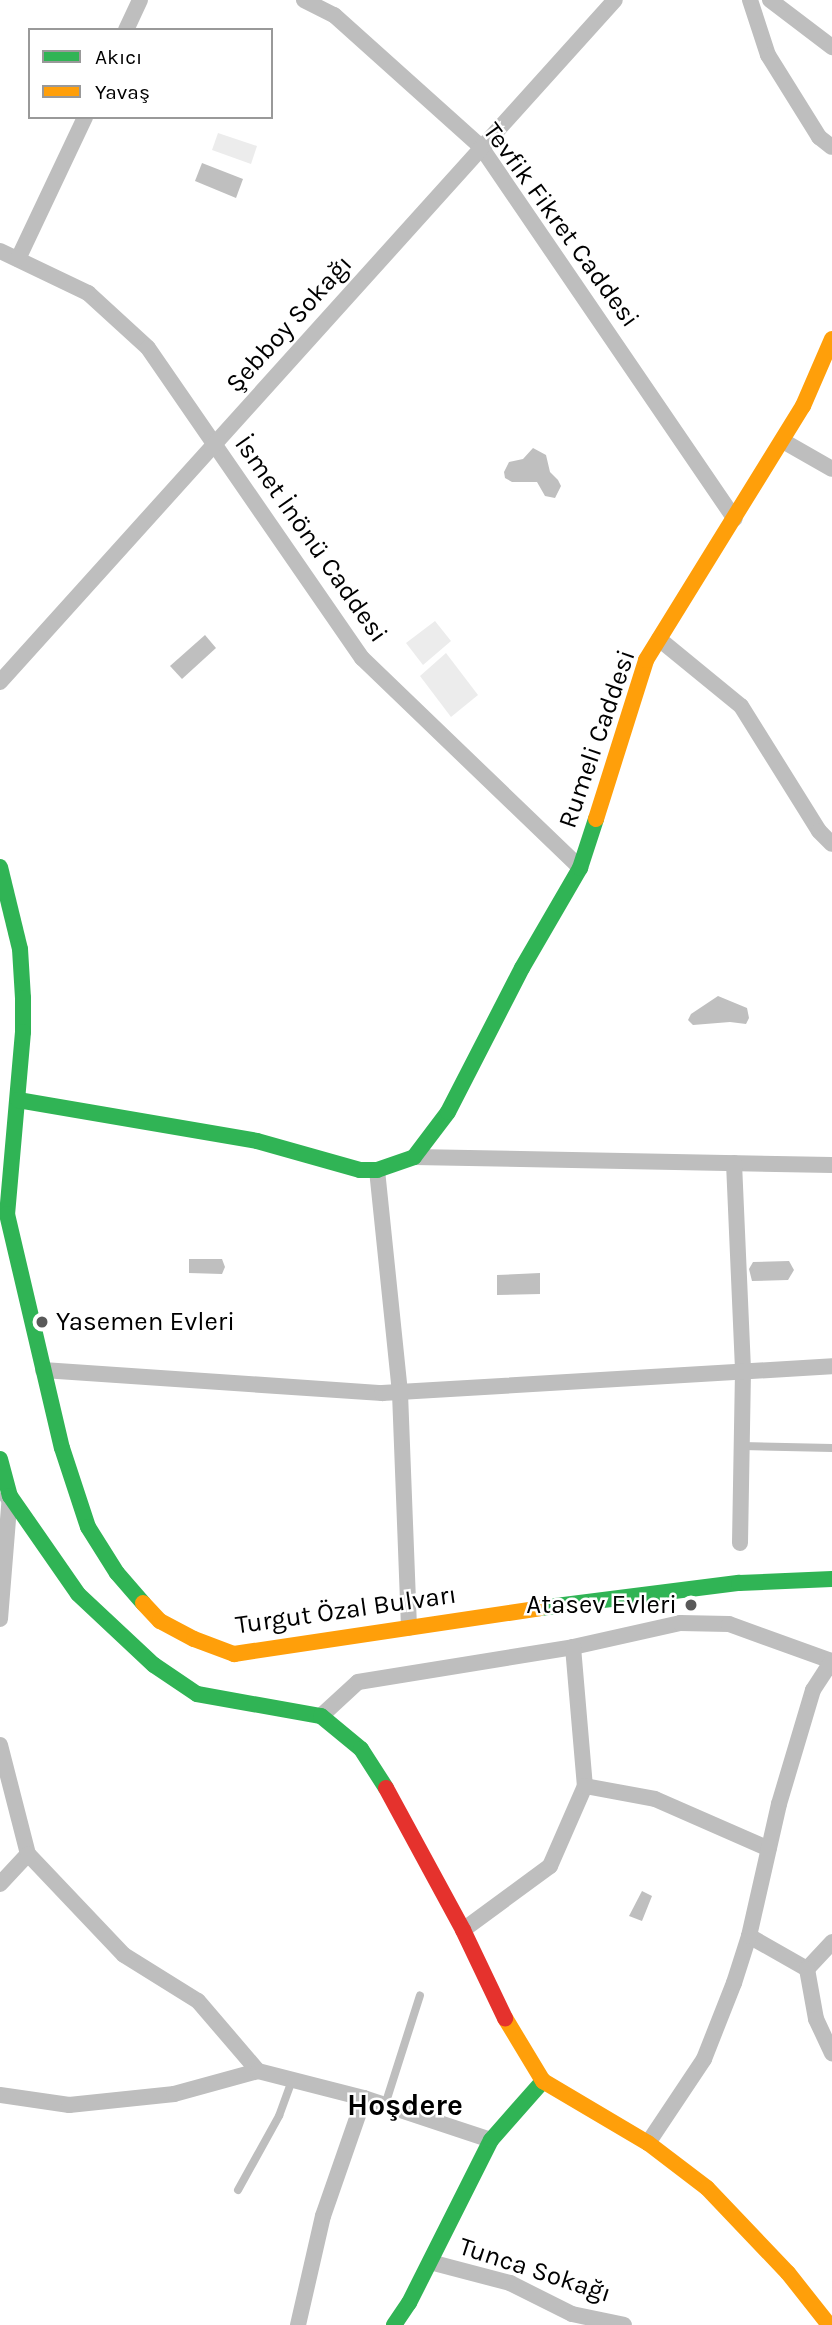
<!DOCTYPE html>
<meta charset="utf-8">
<style>
body{margin:0}
#map{position:relative;width:832px;height:2325px;overflow:hidden;background:#fff;font-family:Karla,sans-serif}
div>[style]{position:absolute}
[style*='--x']{left:calc(var(--x)*1px);top:calc(var(--y)*1px);width:calc(var(--w)*1px);rotate:calc(var(--a)*1deg)}
.green>*{inset:0;background:#ececec}
.water>*{inset:0;background:#bfbfbf}
.lane>*{height:8px;margin:-4px;padding:0 4px;transform-origin:4px;border-radius:4px;background:#bebebe}
.street>*{height:16px;margin:-8px;padding:0 8px;transform-origin:8px;border-radius:8px;background:#bebebe}
.fast>*{height:16px;margin:-8px;padding:0 8px;transform-origin:8px;border-radius:8px;background:#30b455}
.slow>*{height:16px;margin:-8px;padding:0 8px;transform-origin:8px;border-radius:8px;background:#ff9f0a}
.jam>*{height:16px;margin:-8px;padding:0 8px;transform-origin:8px;border-radius:8px;background:#e5322d}
.dots>*{width:19px;height:19px;translate:-50% -50%;box-sizing:border-box;border:4px solid #fff;border-radius:50%}
span{translate:-50% -50%;white-space:nowrap;text-align:center;line-height:1.15;-webkit-text-stroke:5px #fff;paint-order:stroke}
.street-label{font-size:26px;color:#000}
.poi-label{font-size:26px;color:#000}
.left{translate:0 -50%;text-align:left}
.right{translate:-100% -50%;text-align:right}
.quarter-label{font-size:30px;color:#000;font-weight:700}
.legend{position:absolute;left:28px;top:28px;width:245px;height:91px;box-sizing:border-box;background:#fff;border:2px solid #999;margin:0;padding:9px 12px;list-style:none;font-size:21px;color:#000}
.legend li{display:flex;align-items:center;gap:14px;height:35px}
.legend b{width:35px;border:2px solid #999}
</style>
<div id="map">
<div class="green">
<div style="clip-path:polygon(218px 133px,257px 146px,251px 164px,212px 150px)"></div>
<div style="clip-path:polygon(435px 621px,451px 641px,423px 665px,406px 643px)"></div>
<div style="clip-path:polygon(446px 653px,478px 695px,451px 717px,420px 676px)"></div>
</div>
<div class="water">
<div style="clip-path:polygon(202px 163px,243px 179px,236px 198px,195px 181px)"></div>
<div style="clip-path:polygon(533px 448px,546px 455px,550px 472px,558px 480px,561px 486px,555px 498px,545px 496px,537px 482px,512px 482px,505px 478px,504px 472px,509px 462px,523px 459px)"></div>
<div style="clip-path:polygon(205px 635px,216px 648px,182px 679px,170px 666px)"></div>
<div style="clip-path:polygon(718px 996px,747px 1008px,749px 1018px,746px 1024px,730px 1022px,693px 1025px,688px 1020px,691px 1014px)"></div>
<div style="clip-path:polygon(189px 1259px,222px 1259px,225px 1267px,222px 1274px,189px 1273px)"></div>
<div style="clip-path:polygon(789px 1261px,794px 1270px,788px 1280px,752px 1281px,749px 1269px,753px 1262px)"></div>
<div style="clip-path:polygon(540px 1273px,540px 1294px,497px 1295px,497px 1275px)"></div>
<div style="clip-path:polygon(642px 1891px,652px 1896px,642px 1921px,629px 1916px)"></div>
</div>
<div class="lane">
<div style="--x:742;--y:1446;--w:90;--a:1.3"></div>
<div style="--x:385;--y:2105;--w:115;--a:-72.3"></div>
<div style="--x:238;--y:2190;--w:85;--a:-61"></div>
<div style="--x:279;--y:2116;--w:38;--a:-70"></div>
</div>
<div class="street">
<div style="--x:304;--y:0;--w:34;--a:27"></div>
<div style="--x:334;--y:15;--w:198;--a:41.9"></div>
<div style="--x:481;--y:147;--w:450;--a:55.7"></div>
<div style="--x:750;--y:0;--w:58;--a:71.9"></div>
<div style="--x:768;--y:55;--w:97;--a:58.1"></div>
<div style="--x:819;--y:137;--w:16;--a:38"></div>
<div style="--x:770;--y:0;--w:78;--a:37.2"></div>
<div style="--x:126;--y:30;--w:33;--a:-65"></div>
<div style="--x:0;--y:251;--w:98;--a:25.5"></div>
<div style="--x:88;--y:293;--w:81;--a:42.5"></div>
<div style="--x:148;--y:348;--w:377;--a:55.4"></div>
<div style="--x:362;--y:658;--w:303;--a:43.9"></div>
<div style="--x:18;--y:259;--w:157;--a:-64.7"></div>
<div style="--x:783;--y:441;--w:56;--a:29.7"></div>
<div style="--x:659;--y:639;--w:106;--a:39.3"></div>
<div style="--x:741;--y:706;--w:147;--a:58"></div>
<div style="--x:819;--y:831;--w:18;--a:45"></div>
<div style="--x:0;--y:682;--w:918;--a:-47.96"></div>
<div style="--x:414;--y:1157;--w:418;--a:1.1"></div>
<div style="--x:734;--y:1163;--w:208;--a:87.5"></div>
<div style="--x:743;--y:1371;--w:172;--a:91"></div>
<div style="--x:377;--y:1170;--w:224;--a:84.1"></div>
<div style="--x:400;--y:1393;--w:235;--a:87.8"></div>
<div style="--x:43;--y:1370;--w:340;--a:3.9"></div>
<div style="--x:382;--y:1393;--w:451;--a:-3.4"></div>
<div style="--x:0;--y:1619;--w:123;--a:-85.4"></div>
<div style="--x:10;--y:1496;--w:3;--a:162"></div>
<div style="--x:573;--y:1647;--w:110;--a:-12.6"></div>
<div style="--x:680;--y:1623;--w:49;--a:1.2"></div>
<div style="--x:729;--y:1624;--w:109;--a:19.9"></div>
<div style="--x:321;--y:1716;--w:50;--a:-42.6"></div>
<div style="--x:358;--y:1682;--w:218;--a:-9.2"></div>
<div style="--x:573;--y:1647;--w:140;--a:85.1"></div>
<div style="--x:0;--y:1745;--w:113;--a:75.6"></div>
<div style="--x:0;--y:1884;--w:41;--a:-47"></div>
<div style="--x:28;--y:1854;--w:139;--a:46.5"></div>
<div style="--x:124;--y:1955;--w:87;--a:31.9"></div>
<div style="--x:198;--y:2001;--w:92;--a:49.4"></div>
<div style="--x:463;--y:1930;--w:108;--a:-36.3"></div>
<div style="--x:550;--y:1866;--w:87;--a:-66.4"></div>
<div style="--x:585;--y:1786;--w:71;--a:10.5"></div>
<div style="--x:655;--y:1799;--w:124;--a:23.7"></div>
<div style="--x:749;--y:1936;--w:67;--a:29.6"></div>
<div style="--x:807;--y:1969;--w:37;--a:-47"></div>
<div style="--x:807;--y:1969;--w:51;--a:79.8"></div>
<div style="--x:816;--y:2019;--w:38;--a:65"></div>
<div style="--x:0;--y:2095;--w:70;--a:8.2"></div>
<div style="--x:69;--y:2105;--w:106;--a:-6"></div>
<div style="--x:174;--y:2094;--w:87;--a:-15.3"></div>
<div style="--x:258;--y:2071;--w:109;--a:14.3"></div>
<div style="--x:364;--y:2098;--w:134;--a:18.3"></div>
<div style="--x:648;--y:2143;--w:101;--a:-56.3"></div>
<div style="--x:704;--y:2059;--w:82;--a:-68.5"></div>
<div style="--x:734;--y:1983;--w:49;--a:-72.3"></div>
<div style="--x:749;--y:1936;--w:135;--a:-77.2"></div>
<div style="--x:779;--y:1804;--w:119;--a:-73.4"></div>
<div style="--x:813;--y:1690;--w:35;--a:-57"></div>
<div style="--x:430;--y:2262;--w:83;--a:14.7"></div>
<div style="--x:510;--y:2283;--w:69;--a:26.6"></div>
<div style="--x:572;--y:2314;--w:53;--a:11.9"></div>
<div style="--x:298;--y:2325;--w:112;--a:-77.1"></div>
<div style="--x:323;--y:2216;--w:125;--a:-70.8"></div>
</div>
<div class="fast">
<div style="--x:0;--y:867;--w:84;--a:76.3"></div>
<div style="--x:20;--y:949;--w:49;--a:86.5"></div>
<div style="--x:23;--y:998;--w:34;--a:90"></div>
<div style="--x:23;--y:1032;--w:183;--a:95"></div>
<div style="--x:7;--y:1214;--w:240;--a:76.8"></div>
<div style="--x:62;--y:1448;--w:83;--a:71.8"></div>
<div style="--x:88;--y:1527;--w:54;--a:57.8"></div>
<div style="--x:117;--y:1573;--w:40;--a:49"></div>
<div style="--x:18;--y:1100;--w:242;--a:9.7"></div>
<div style="--x:257;--y:1141;--w:107;--a:15.7"></div>
<div style="--x:360;--y:1170;--w:17;--a:0"></div>
<div style="--x:377;--y:1170;--w:39;--a:-19"></div>
<div style="--x:414;--y:1157;--w:56;--a:-52.9"></div>
<div style="--x:448;--y:1112;--w:162;--a:-62.8"></div>
<div style="--x:522;--y:968;--w:116;--a:-59.9"></div>
<div style="--x:580;--y:868;--w:52;--a:-71.9"></div>
<div style="--x:0;--y:1459;--w:38;--a:75"></div>
<div style="--x:10;--y:1496;--w:119;--a:55.2"></div>
<div style="--x:78;--y:1594;--w:104;--a:43.1"></div>
<div style="--x:154;--y:1665;--w:52;--a:34"></div>
<div style="--x:197;--y:1694;--w:126;--a:10.1"></div>
<div style="--x:321;--y:1716;--w:52;--a:39.5"></div>
<div style="--x:361;--y:1749;--w:46;--a:57.3"></div>
<div style="--x:540;--y:1608;--w:201;--a:-7.2"></div>
<div style="--x:739;--y:1583;--w:93;--a:-2.5"></div>
<div style="--x:394;--y:2325;--w:27;--a:-56"></div>
<div style="--x:409;--y:2303;--w:182;--a:-63.3"></div>
<div style="--x:491;--y:2140;--w:79;--a:-48.6"></div>
</div>
<div class="slow">
<div style="--x:596;--y:819;--w:167;--a:-72.5"></div>
<div style="--x:646;--y:660;--w:299;--a:-58.3"></div>
<div style="--x:803;--y:406;--w:73;--a:-66.6"></div>
<div style="--x:143;--y:1603;--w:25;--a:47"></div>
<div style="--x:160;--y:1621;--w:38;--a:28"></div>
<div style="--x:194;--y:1639;--w:43;--a:20.6"></div>
<div style="--x:234;--y:1654;--w:309;--a:-8.5"></div>
<div style="--x:505;--y:2018;--w:74;--a:58.9"></div>
<div style="--x:543;--y:2081;--w:122;--a:30.6"></div>
<div style="--x:648;--y:2143;--w:74;--a:37.3"></div>
<div style="--x:707;--y:2188;--w:117;--a:46.4"></div>
<div style="--x:788;--y:2273;--w:66;--a:51.7"></div>
</div>
<div class="jam">
<div style="--x:386;--y:1788;--w:162;--a:61.5"></div>
<div style="--x:463;--y:1930;--w:98;--a:64.5"></div>
</div>
<div class="dots">
<div style="left:42px;top:1322px;background:#595959"></div>
<div style="left:691px;top:1605px;background:#595959"></div>
</div>
<div class="street-label">
<span style="left:561px;top:225px;rotate:54deg">Tevfik Fikret Caddesi</span>
<span style="left:289px;top:324px;rotate:-48deg">Şebboy Sokağı</span>
<span style="left:311px;top:539px;rotate:55deg">İsmet İnönü Caddesi</span>
<span style="left:597px;top:739px;rotate:-71deg">Rumeli Caddesi</span>
<span style="left:346px;top:1610px;rotate:-8deg">Turgut Özal Bulvarı</span>
<span style="left:535px;top:2270px;rotate:18deg">Tunca Sokağı</span>
</div>
<div class="poi-label">
<span class="left" style="left:56px;top:1322px">Yasemen Evleri</span>
<span class="right" style="left:677px;top:1605px">Atasev Evleri</span>
</div>
<div class="quarter-label">
<span style="left:405px;top:2105px">Hoşdere</span>
</div>
<ul class="legend">
<li><b style="height:9px;background:#30b455"></b>Akıcı</li>
<li><b style="height:9px;background:#ff9f0a"></b>Yavaş</li>
</ul>
</div>
